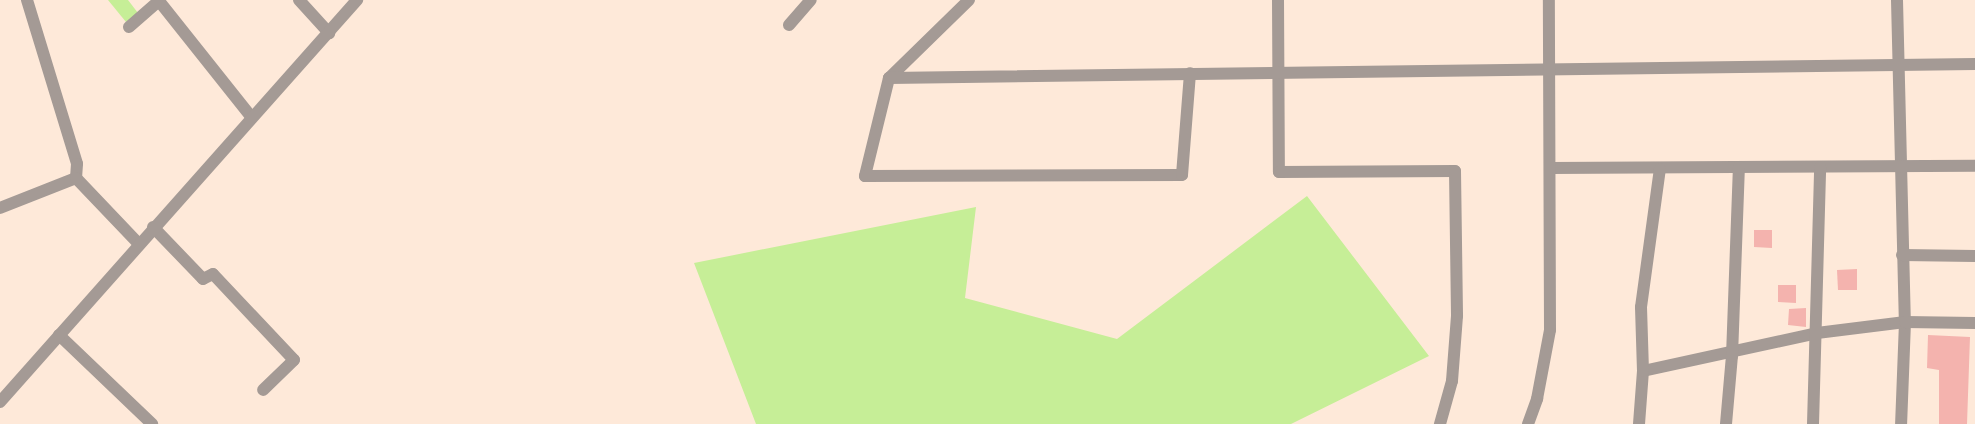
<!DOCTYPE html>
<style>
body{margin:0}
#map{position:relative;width:1975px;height:424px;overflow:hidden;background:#fee9d9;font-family:"Open Sans",sans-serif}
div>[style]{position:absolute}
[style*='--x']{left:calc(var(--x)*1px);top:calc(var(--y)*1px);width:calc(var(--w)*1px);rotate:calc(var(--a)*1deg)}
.green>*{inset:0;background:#c6ee97}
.building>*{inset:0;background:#f4b3ae}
.minor>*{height:12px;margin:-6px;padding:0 6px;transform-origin:6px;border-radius:6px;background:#a49a95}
span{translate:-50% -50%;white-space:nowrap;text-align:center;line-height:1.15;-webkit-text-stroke:5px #fff;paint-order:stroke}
</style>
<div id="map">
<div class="green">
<div style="clip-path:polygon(108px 0,128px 0,138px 13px,126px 22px)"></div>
<div style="clip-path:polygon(1307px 196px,1429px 356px,1291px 424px,756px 424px,694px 263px,976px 207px,965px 298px,1117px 339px)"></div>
</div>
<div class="building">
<div style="clip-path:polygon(1754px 230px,1772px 230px,1772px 248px,1754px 247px)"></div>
<div style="clip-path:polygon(1857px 269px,1857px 290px,1838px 290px,1837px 270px)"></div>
<div style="clip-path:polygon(1778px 285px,1796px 285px,1796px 303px,1778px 302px)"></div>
<div style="clip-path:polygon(1806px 308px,1806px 327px,1788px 325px,1789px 309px)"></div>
<div style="clip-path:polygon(1928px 335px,1970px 337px,1967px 424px,1939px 424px,1939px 370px,1927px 368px)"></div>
</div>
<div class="minor">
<div style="--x:27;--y:0;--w:171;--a:73"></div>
<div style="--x:77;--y:164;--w:14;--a:94"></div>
<div style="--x:299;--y:0;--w:45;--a:47.7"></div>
<div style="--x:969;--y:0;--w:112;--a:135.7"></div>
<div style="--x:889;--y:78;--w:101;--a:103.8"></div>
<div style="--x:865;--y:176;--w:317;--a:-0.2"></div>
<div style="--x:1182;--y:175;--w:102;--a:-85.5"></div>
<div style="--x:1278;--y:0;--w:172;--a:89.7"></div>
<div style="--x:1279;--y:172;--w:176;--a:-0.3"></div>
<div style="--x:1455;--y:171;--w:145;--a:89.2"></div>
<div style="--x:1457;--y:316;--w:65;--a:94.4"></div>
<div style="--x:1452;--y:381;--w:45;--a:105.6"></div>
<div style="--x:1897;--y:0;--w:322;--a:88.6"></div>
<div style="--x:1905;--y:322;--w:102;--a:92.2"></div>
<div style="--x:159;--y:1;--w:149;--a:51.5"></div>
<div style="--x:789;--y:25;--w:33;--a:-49"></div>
<div style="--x:129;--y:27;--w:41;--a:-41.1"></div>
<div style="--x:889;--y:78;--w:1086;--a:-0.74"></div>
<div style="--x:1550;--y:168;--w:425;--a:-0.3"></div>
<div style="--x:0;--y:208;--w:82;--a:-21.5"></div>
<div style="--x:76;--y:178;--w:90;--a:46.4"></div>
<div style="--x:153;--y:227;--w:72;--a:46.1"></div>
<div style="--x:203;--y:279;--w:11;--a:-27"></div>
<div style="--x:213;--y:274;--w:118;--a:46.7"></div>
<div style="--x:294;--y:360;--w:43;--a:135.9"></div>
<div style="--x:1902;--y:255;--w:73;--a:0.8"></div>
<div style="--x:59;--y:335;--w:129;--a:43.7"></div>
<div style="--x:1643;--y:371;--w:178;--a:-12.3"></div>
<div style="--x:1817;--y:333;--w:89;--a:-7.1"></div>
<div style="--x:1905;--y:322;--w:70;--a:0.8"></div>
<div style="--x:0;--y:402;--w:538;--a:-48.39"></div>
<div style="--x:1528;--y:424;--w:27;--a:-70"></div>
<div style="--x:1537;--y:399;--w:70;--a:-79.3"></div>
<div style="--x:1550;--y:330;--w:330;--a:-90.2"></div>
<div style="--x:1639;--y:424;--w:53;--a:-85.7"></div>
<div style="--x:1643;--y:371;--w:64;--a:-91.8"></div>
<div style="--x:1641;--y:307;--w:139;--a:-82.2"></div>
<div style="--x:1726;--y:424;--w:68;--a:-85"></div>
<div style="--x:1732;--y:356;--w:189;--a:-87.9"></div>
<div style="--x:1813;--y:424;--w:257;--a:-88.4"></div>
</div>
</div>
